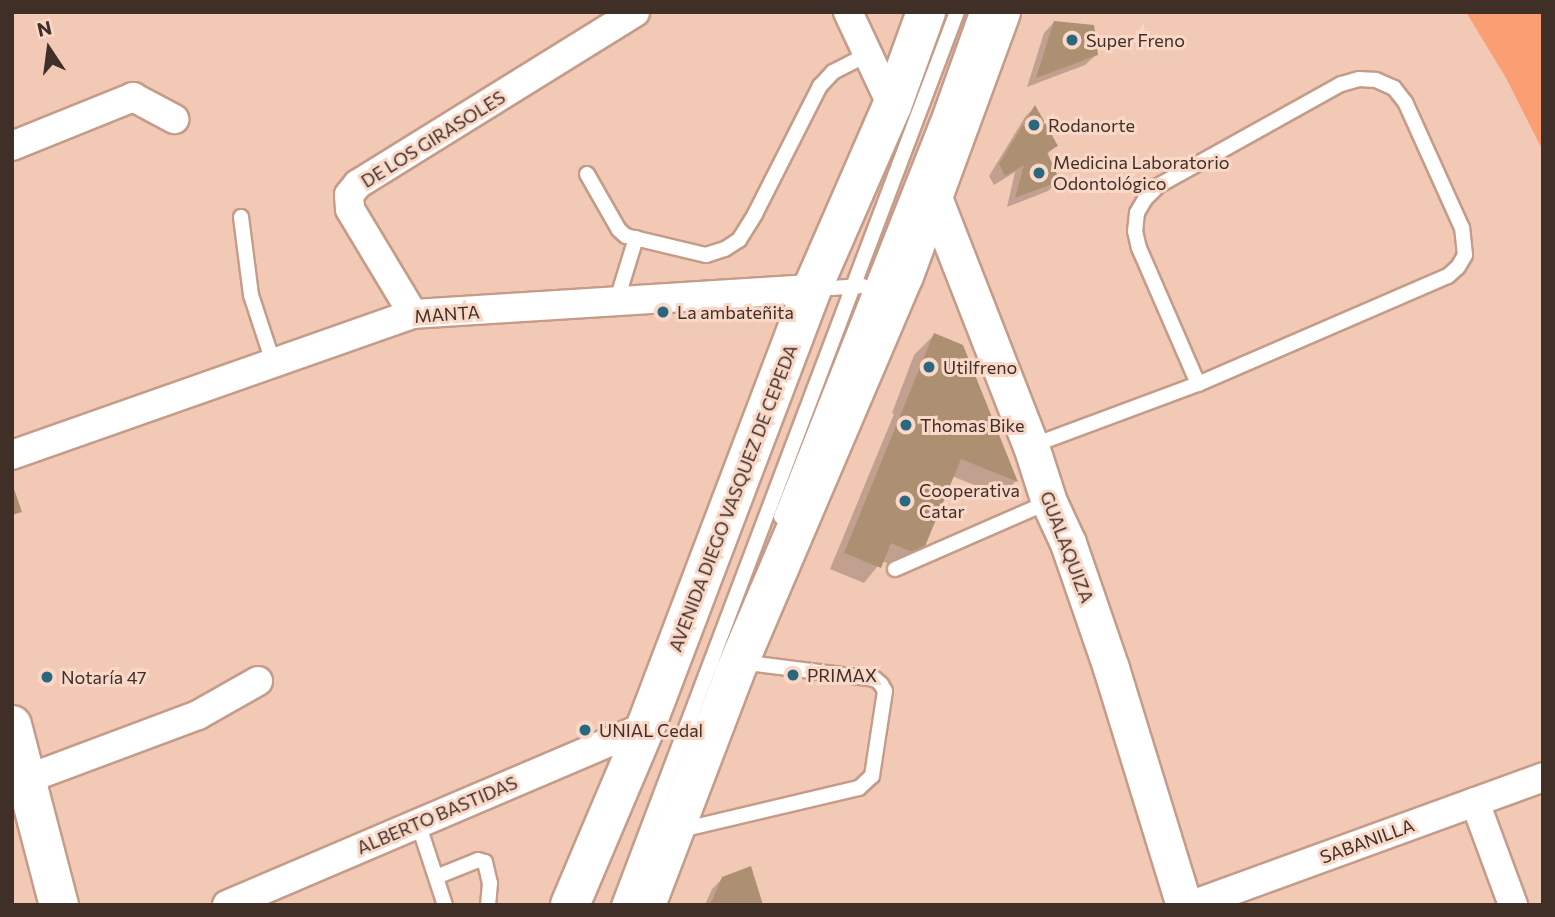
<!DOCTYPE html>
<meta charset="utf-8">
<style>
body{margin:0}
#map{position:relative;width:1555px;height:917px;overflow:hidden;background:#f2c9b5;font-family:Commissioner,sans-serif}
div>[style]{position:absolute}
[style*='--x']{left:calc(var(--x)*1px);top:calc(var(--y)*1px);width:calc(var(--w)*1px);rotate:calc(var(--a)*1deg)}
.green>*{inset:0;background:#f99f73}
.shadow>*{inset:0;background:#0003}
.building>*{inset:0;background:#ad9072}
.roads{filter:drop-shadow(2px 0 #c49c89) drop-shadow(-2px 0 #c49c89) drop-shadow(0 2px #c49c89) drop-shadow(0 -2px #c49c89)}
.service>*{height:14px;margin:-7px;padding:0 7px;transform-origin:7px;border-radius:7px;background:#fff}
.minor>*{height:28px;margin:-14px;padding:0 14px;transform-origin:14px;border-radius:14px;background:#fff}
.tertiary>*{height:35px;margin:-17.5px;padding:0 17.5px;transform-origin:17.5px;border-radius:17.5px;background:#fff}
.primary>*{height:38px;margin:-19px;padding:0 19px;transform-origin:19px;border-radius:19px;background:#fff}
.dots>*{width:19px;height:19px;translate:-50% -50%;box-sizing:border-box;border:4px solid #fad8c8;border-radius:50%}
span{translate:-50% -50%;white-space:nowrap;text-align:center;line-height:1.15;-webkit-text-stroke:6px #fad8c8;paint-order:stroke}
.poi-label{font-size:18px;color:#3f2f27}
.left{translate:0 -50%;text-align:left}
.street-label{font-size:18px;color:#3f2f27}
.frame{position:absolute;inset:0;border:14px solid #3f2f27;pointer-events:none}
.north{position:absolute;left:14px;top:14px;width:70px;height:70px;-webkit-text-stroke:5px #fad8c8;paint-order:stroke;rotate:347deg;font-size:19px;font-weight:700;line-height:28px;text-align:center;color:#3f2f27}
.north::after{content:'';display:block;margin:auto;width:24px;height:32px;background:#3f2f27;clip-path:polygon(50% 0,100% 100%,50% 72%,0 100%)}
</style>
<div id="map">
<div class="green">
<div style="clip-path:polygon(1466px 12px,1543px 12px,1543px 151px,1506px 78px)"></div>
</div>
<div class="shadow">
<div style="clip-path:polygon(1054px 22px,1096px 55px,1085px 65px,1027px 87px,1044px 33px)"></div>
<div style="clip-path:polygon(1034px 108px,1056px 146px,1046px 155px,1058px 181px,1048px 191px,1007px 207px,1015px 172px,994px 185px,989px 176px,1025px 117px)"></div>
<div style="clip-path:polygon(934px 335px,995px 428px,1016px 481px,1001px 496px,952px 476px,920px 555px,904px 570px,882px 561px,864px 583px,830px 569px,894px 414px,892px 413px,914px 355px)"></div>
<div style="clip-path:polygon(723px 878px,761px 905px,705px 905px,712px 889px)"></div>
</div>
<div class="building">
<div style="clip-path:polygon(1054px 21px,1094px 25px,1098px 55px,1036px 78px)"></div>
<div style="clip-path:polygon(1035px 105px,1058px 146px,1047px 152px,1060px 181px,1015px 198px,1024px 165px,1005px 176px,999px 164px)"></div>
<div style="clip-path:polygon(934px 333px,963px 345px,1018px 482px,961px 459px,921px 556px,891px 543px,881px 568px,844px 553px)"></div>
<div style="clip-path:polygon(12px 483px,22px 512px,12px 515px)"></div>
<div style="clip-path:polygon(751px 866px,763px 905px,710px 905px,722px 877px)"></div>
</div>
<div class="roads">
<div class="service">
<div style="--x:587;--y:174;--w:64;--a:60.3"></div>
<div style="--x:619;--y:230;--w:9;--a:41"></div>
<div style="--x:626;--y:236;--w:82;--a:13.4"></div>
<div style="--x:706;--y:255;--w:20;--a:-18"></div>
<div style="--x:725;--y:249;--w:17;--a:-33"></div>
<div style="--x:739;--y:240;--w:31;--a:-58"></div>
<div style="--x:755;--y:214;--w:144;--a:-63.1"></div>
<div style="--x:820;--y:86;--w:19;--a:-47"></div>
<div style="--x:833;--y:72;--w:39;--a:-27"></div>
<div style="--x:241;--y:217;--w:79;--a:82.7"></div>
<div style="--x:251;--y:295;--w:71;--a:71.8"></div>
<div style="--x:816;--y:289;--w:47;--a:-3.7"></div>
<div style="--x:616;--y:303;--w:68;--a:-72.9"></div>
<div style="--x:1031;--y:446;--w:178;--a:-20.4"></div>
<div style="--x:1198;--y:384;--w:272;--a:-23.4"></div>
<div style="--x:1448;--y:276;--w:13;--a:-42"></div>
<div style="--x:1458;--y:267;--w:14;--a:-60"></div>
<div style="--x:1465;--y:255;--w:27;--a:-96"></div>
<div style="--x:1462;--y:228;--w:138;--a:-114.3"></div>
<div style="--x:1405;--y:102;--w:18;--a:-128"></div>
<div style="--x:1394;--y:88;--w:20;--a:-156"></div>
<div style="--x:1376;--y:80;--w:17;--a:-177"></div>
<div style="--x:1359;--y:79;--w:19;--a:164"></div>
<div style="--x:1341;--y:84;--w:210;--a:150.9"></div>
<div style="--x:1158;--y:186;--w:18;--a:135"></div>
<div style="--x:1145;--y:199;--w:16;--a:120"></div>
<div style="--x:1137;--y:213;--w:18;--a:96"></div>
<div style="--x:1135;--y:231;--w:17;--a:77"></div>
<div style="--x:1139;--y:248;--w:148;--a:66.5"></div>
<div style="--x:781;--y:517;--w:426;--a:-68.4"></div>
<div style="--x:938;--y:121;--w:116;--a:-70.3"></div>
<div style="--x:895;--y:569;--w:167;--a:-23.6"></div>
<div style="--x:418;--y:823;--w:86;--a:71.8"></div>
<div style="--x:681;--y:830;--w:183;--a:-13.3"></div>
<div style="--x:859;--y:788;--w:18;--a:-43"></div>
<div style="--x:872;--y:776;--w:86;--a:-81.3"></div>
<div style="--x:885;--y:691;--w:8;--a:-120"></div>
<div style="--x:881;--y:684;--w:8;--a:-140"></div>
<div style="--x:875;--y:679;--w:136;--a:-172.8"></div>
<div style="--x:436;--y:877;--w:45;--a:-22"></div>
<div style="--x:478;--y:860;--w:7;--a:16"></div>
<div style="--x:485;--y:862;--w:22;--a:77"></div>
<div style="--x:490;--y:883;--w:22;--a:95"></div>
<div style="--x:619;--y:905;--w:955;--a:-69.27"></div>
</div>
<div class="minor">
<div style="--x:848;--y:12;--w:104;--a:64.9"></div>
<div style="--x:12;--y:146;--w:131;--a:-22"></div>
<div style="--x:133;--y:97;--w:47;--a:28.2"></div>
<div style="--x:413;--y:314;--w:122;--a:-121"></div>
<div style="--x:350;--y:209;--w:14;--a:-94"></div>
<div style="--x:349;--y:195;--w:14;--a:-51"></div>
<div style="--x:358;--y:184;--w:326;--a:-31.8"></div>
<div style="--x:12;--y:455;--w:425;--a:-19.4"></div>
<div style="--x:413;--y:314;--w:400;--a:-3.6"></div>
<div style="--x:27;--y:779;--w:183;--a:-20.5"></div>
<div style="--x:198;--y:715;--w:69;--a:-29.5"></div>
<div style="--x:1475;--y:802;--w:110;--a:69.7"></div>
<div style="--x:227;--y:905;--w:456;--a:-23.1"></div>
<div style="--x:1192;--y:905;--w:374;--a:-20"></div>
</div>
<div class="tertiary">
<div style="--x:933;--y:195;--w:269;--a:68.7"></div>
<div style="--x:1031;--y:446;--w:59;--a:72.2"></div>
<div style="--x:1049;--y:502;--w:45;--a:65.1"></div>
<div style="--x:1068;--y:543;--w:132;--a:71"></div>
<div style="--x:1111;--y:668;--w:248;--a:72.9"></div>
</div>
<div class="primary">
<div style="--x:12;--y:725;--w:186;--a:75.4"></div>
<div style="--x:570;--y:905;--w:194;--a:-67"></div>
<div style="--x:646;--y:726;--w:467;--a:-69.2"></div>
<div style="--x:812;--y:289;--w:200;--a:-66.4"></div>
<div style="--x:892;--y:106;--w:100;--a:-70.1"></div>
<div style="--x:646;--y:905;--w:247;--a:-69.1"></div>
<div style="--x:734;--y:674;--w:433;--a:-66.9"></div>
<div style="--x:904;--y:276;--w:281;--a:-69.8"></div>
</div>
</div>
<div class="dots">
<div style="left:1072px;top:40px;background:#2b677f"></div>
<div style="left:1034px;top:125px;background:#2b677f"></div>
<div style="left:1039px;top:173px;background:#2b677f"></div>
<div style="left:663px;top:312px;background:#2b677f"></div>
<div style="left:929px;top:367px;background:#2b677f"></div>
<div style="left:906px;top:425px;background:#2b677f"></div>
<div style="left:905px;top:501px;background:#2b677f"></div>
<div style="left:793px;top:675px;background:#2b677f"></div>
<div style="left:47px;top:677px;background:#2b677f"></div>
<div style="left:585px;top:730px;background:#2b677f"></div>
</div>
<div class="poi-label">
<span class="left" style="left:1086px;top:40px">Super Freno</span>
<span class="left" style="left:1048px;top:125px">Rodanorte</span>
<span class="left" style="left:1053px;top:173px">Medicina Laboratorio<br>Odontológico</span>
<span class="left" style="left:677px;top:312px">La ambateñita</span>
<span class="left" style="left:943px;top:367px">Utilfreno</span>
<span class="left" style="left:920px;top:425px">Thomas Bike</span>
<span class="left" style="left:919px;top:501px">Cooperativa<br>Catar</span>
<span class="left" style="left:807px;top:675px">PRIMAX</span>
<span class="left" style="left:61px;top:677px">Notaría 47</span>
<span class="left" style="left:599px;top:730px">UNIAL Cedal</span>
</div>
<div class="street-label">
<span style="left:433px;top:139px;rotate:-32deg">DE LOS GIRASOLES</span>
<span style="left:447px;top:314px;rotate:-4deg">MANTA</span>
<span style="left:733px;top:498px;rotate:-69deg">AVENIDA DIEGO VASQUEZ DE CEPEDA</span>
<span style="left:1067px;top:547px;rotate:69deg">GUALAQUIZA</span>
<span style="left:437px;top:815px;rotate:-23deg">ALBERTO BASTIDAS</span>
<span style="left:1367px;top:841px;rotate:-20deg">SABANILLA</span>
</div>
<div class="frame"></div>
<div class="north">N</div>
</div>
